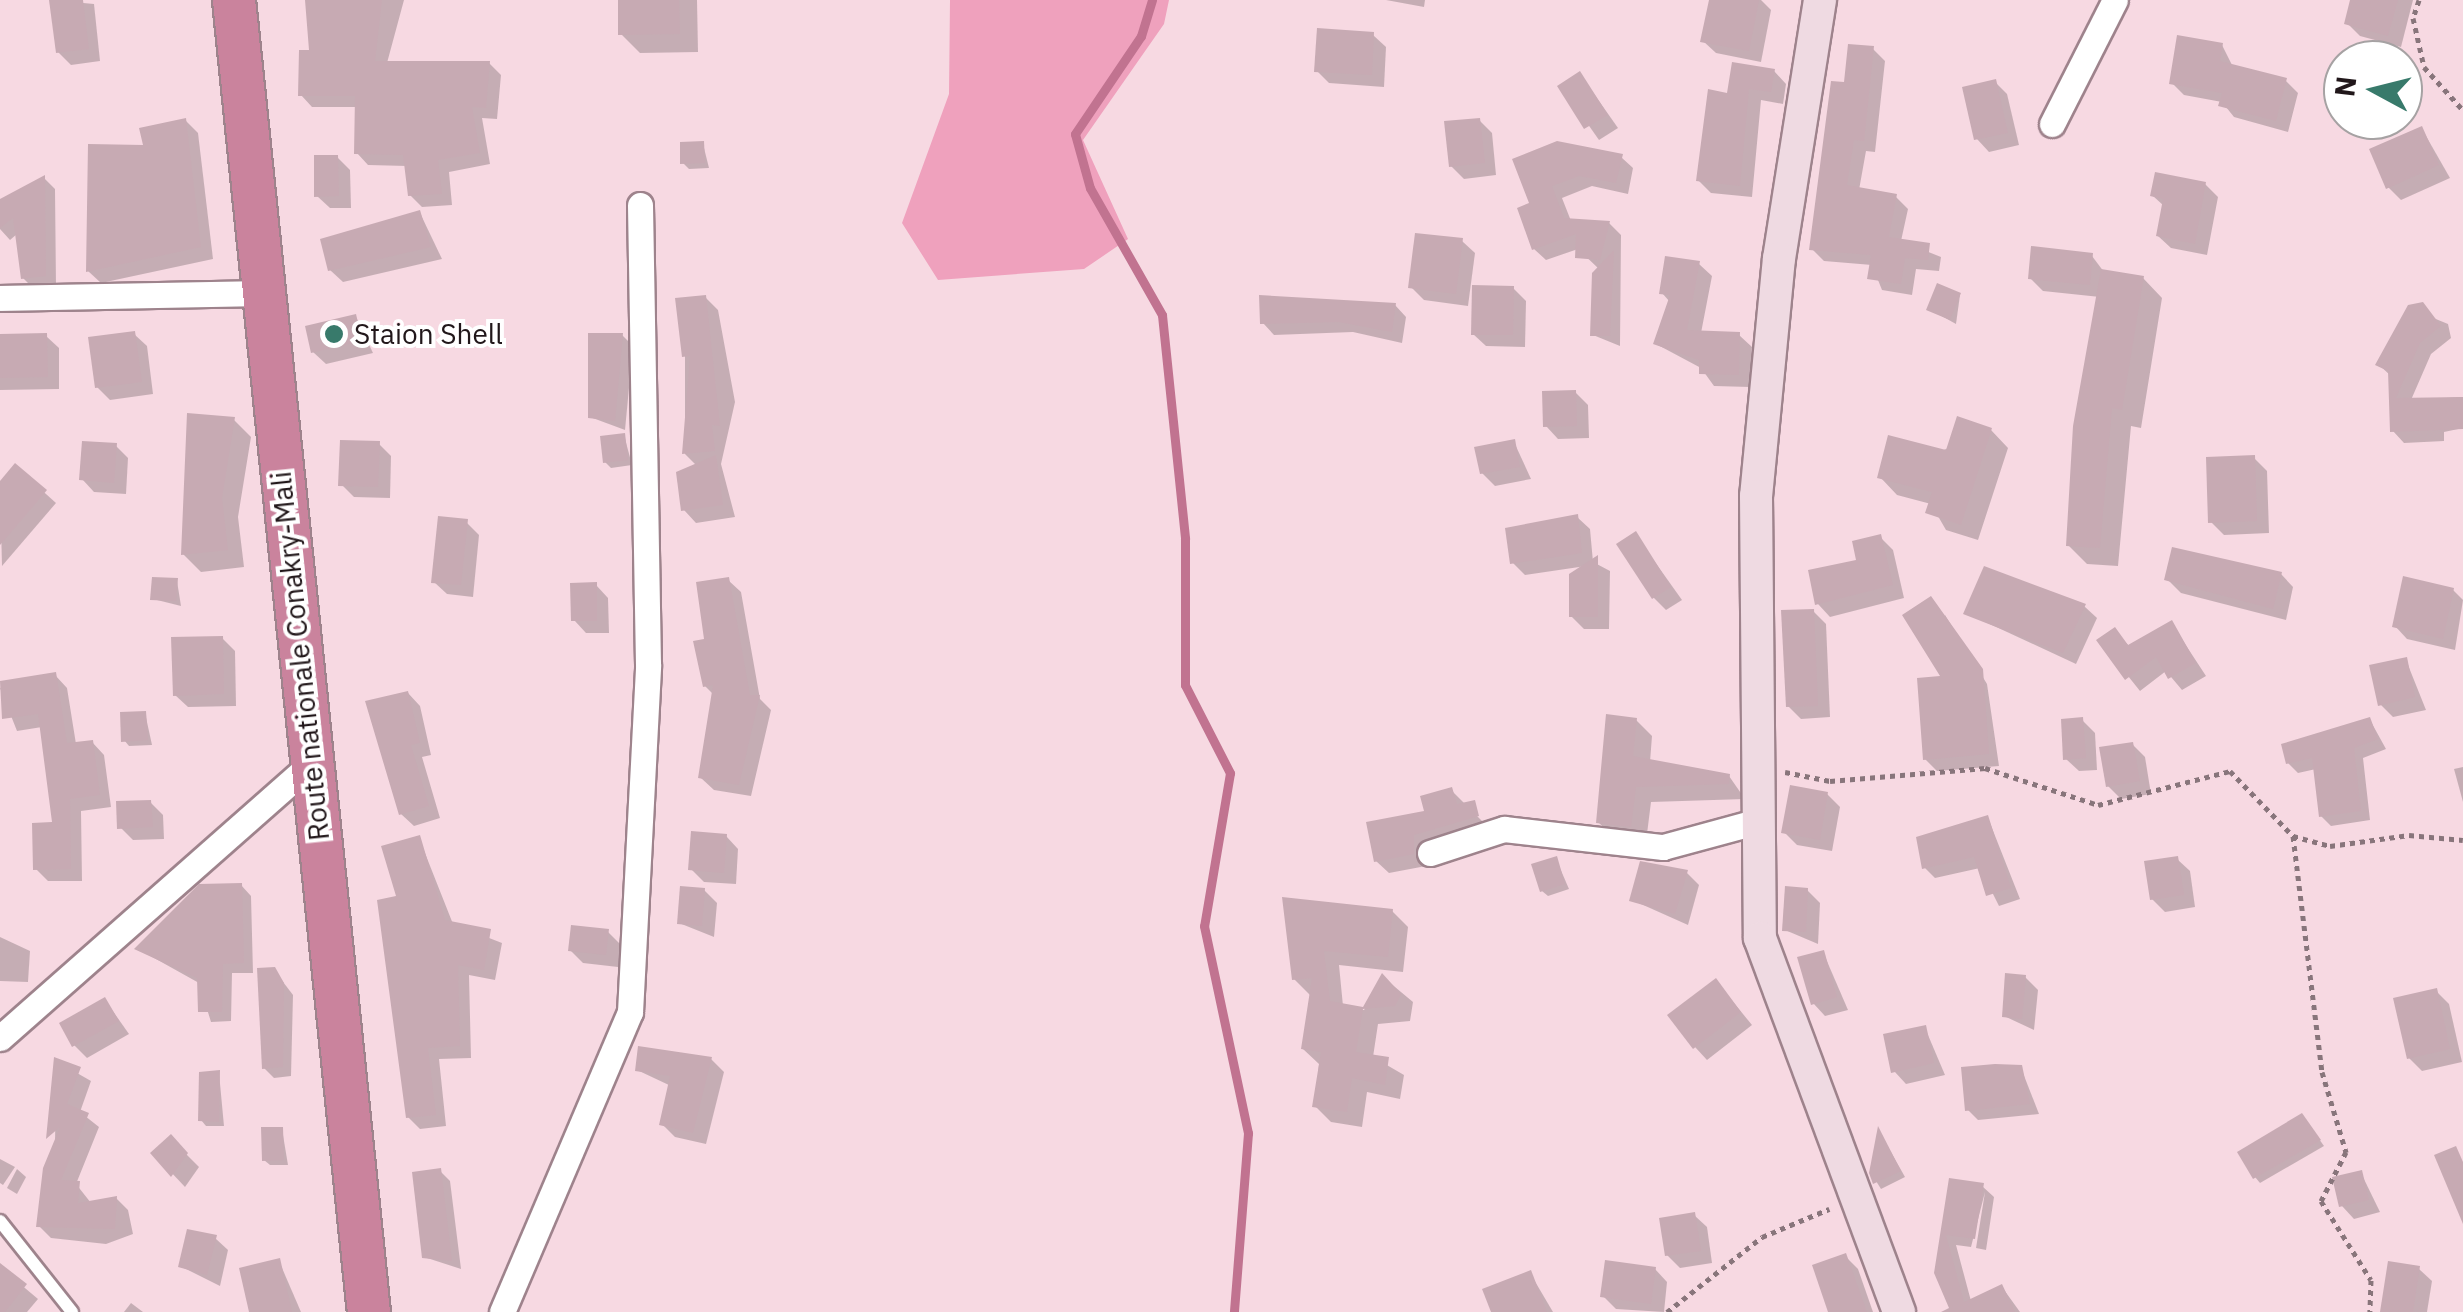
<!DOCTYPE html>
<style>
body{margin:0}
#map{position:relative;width:2463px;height:1312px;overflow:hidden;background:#f7d9e2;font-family:"IBM Plex Sans",sans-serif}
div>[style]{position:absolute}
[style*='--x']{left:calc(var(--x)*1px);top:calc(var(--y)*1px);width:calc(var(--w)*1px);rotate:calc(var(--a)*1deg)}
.green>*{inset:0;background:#efa1bd}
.shadow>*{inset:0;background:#0003}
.stream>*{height:9px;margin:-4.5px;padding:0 4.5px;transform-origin:4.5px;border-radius:4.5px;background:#c17390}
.building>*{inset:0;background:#c7aab3}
.path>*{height:5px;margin-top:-2.5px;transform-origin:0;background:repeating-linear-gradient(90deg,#88757b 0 5px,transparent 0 10px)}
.roads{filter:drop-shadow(2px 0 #9e838c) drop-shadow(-2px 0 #9e838c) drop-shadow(0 2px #9e838c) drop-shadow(0 -2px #9e838c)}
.lane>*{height:12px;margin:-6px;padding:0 6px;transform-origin:6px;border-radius:6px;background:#fff}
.street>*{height:25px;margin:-12.5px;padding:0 12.5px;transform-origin:12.5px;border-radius:12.5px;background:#fff}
.secondary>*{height:32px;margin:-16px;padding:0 16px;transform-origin:16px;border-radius:16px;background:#efdae2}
.highway>*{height:42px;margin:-21px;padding:0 21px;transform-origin:21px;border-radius:21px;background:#ca839d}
.dots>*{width:28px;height:28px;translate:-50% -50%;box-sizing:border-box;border:5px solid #fff;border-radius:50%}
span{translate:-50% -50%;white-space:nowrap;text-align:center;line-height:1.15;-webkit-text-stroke:8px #fff;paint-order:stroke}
.poi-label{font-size:28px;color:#21171a}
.left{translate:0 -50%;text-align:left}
.street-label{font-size:28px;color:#21171a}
.north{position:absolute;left:2323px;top:40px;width:100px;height:100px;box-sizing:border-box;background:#fff;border:2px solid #a6a2a3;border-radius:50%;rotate:277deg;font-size:28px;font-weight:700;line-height:40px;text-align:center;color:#21171a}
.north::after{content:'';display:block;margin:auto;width:35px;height:45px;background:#387a6b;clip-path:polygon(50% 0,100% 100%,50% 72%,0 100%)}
</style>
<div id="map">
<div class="green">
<div style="clip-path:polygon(950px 0,1169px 0,1164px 24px,1083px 140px,1128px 239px,1084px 269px,938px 280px,902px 223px,949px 94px)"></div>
</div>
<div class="shadow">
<div style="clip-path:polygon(52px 0,94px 4px,100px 61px,71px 65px,58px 52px)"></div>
<div style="clip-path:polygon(308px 0,404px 0,387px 63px,489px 63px,501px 75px,497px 119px,482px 118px,490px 164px,449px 172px,452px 205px,422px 207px,410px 195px,407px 166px,368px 165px,357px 153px,358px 107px,312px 107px,301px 95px,312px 53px)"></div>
<div style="clip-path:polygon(620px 0,697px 0,698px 52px,640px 53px,621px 34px)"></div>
<div style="clip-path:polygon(1386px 0,1425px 0,1424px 7px)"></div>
<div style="clip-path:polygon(1711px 0,1761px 0,1771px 10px,1761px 62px,1716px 53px,1703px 41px)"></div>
<div style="clip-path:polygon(2353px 0,2413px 0,2401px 47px,2360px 36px,2347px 23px)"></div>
<div style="clip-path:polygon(1373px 35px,1386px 47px,1384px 87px,1329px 83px,1317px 71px)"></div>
<div style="clip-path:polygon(2222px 45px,2233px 67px,2285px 80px,2298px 93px,2288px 132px,2234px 117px,2222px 102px,2184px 95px,2172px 83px)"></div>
<div style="clip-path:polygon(1873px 49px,1885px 61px,1875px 152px,1866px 151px,1859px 190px,1896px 197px,1908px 209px,1901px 241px,1941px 257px,1939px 271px,1916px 269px,1912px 295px,1882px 290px,1872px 265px,1824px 261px,1812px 249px)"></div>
<div style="clip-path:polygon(1774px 71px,1786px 84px,1783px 104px,1761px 100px,1752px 197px,1711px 193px,1698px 180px,1729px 95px)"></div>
<div style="clip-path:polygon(1580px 74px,1618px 128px,1599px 140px,1561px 86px)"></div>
<div style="clip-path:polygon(1995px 82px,2007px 94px,2019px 145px,1989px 152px,1977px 139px)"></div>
<div style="clip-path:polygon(1479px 120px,1492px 133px,1496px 175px,1464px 179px,1451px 166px)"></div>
<div style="clip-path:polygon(186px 121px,198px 133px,213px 259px,101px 283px,88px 271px,146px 147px)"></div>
<div style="clip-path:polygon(2422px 129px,2450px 178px,2401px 200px,2388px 187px)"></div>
<div style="clip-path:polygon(1557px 143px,1621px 157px,1633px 168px,1628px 194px,1592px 186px,1562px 198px,1571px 221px,1609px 223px,1621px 235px,1620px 346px,1593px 335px,1599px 269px,1578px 249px,1546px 260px,1534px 249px,1532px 205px)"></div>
<div style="clip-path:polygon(703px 144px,709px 168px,689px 169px,683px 163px)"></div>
<div style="clip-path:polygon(337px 157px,350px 170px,351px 208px,330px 208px,317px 196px)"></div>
<div style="clip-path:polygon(44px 178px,55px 189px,56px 286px,34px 289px,23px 278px,17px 234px,10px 240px,0 229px,0 205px)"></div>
<div style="clip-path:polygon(2205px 184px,2218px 197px,2207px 255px,2171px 248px,2158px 236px,2164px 206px,2153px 196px)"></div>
<div style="clip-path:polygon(420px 213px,442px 259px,343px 282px,330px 270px)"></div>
<div style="clip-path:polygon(1462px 241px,1475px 253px,1468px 306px,1424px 300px,1411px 287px)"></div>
<div style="clip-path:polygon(2092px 256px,2104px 272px,2143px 278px,2162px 298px,2141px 428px,2131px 426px,2118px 566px,2087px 564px,2068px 545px,2100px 297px,2043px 291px,2030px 278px)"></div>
<div style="clip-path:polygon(1699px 264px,1712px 276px,1701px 333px,1739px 335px,1752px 347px,1750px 387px,1714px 386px,1701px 368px,1656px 344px,1670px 302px,1662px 293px)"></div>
<div style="clip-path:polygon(1513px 288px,1526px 301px,1525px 347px,1486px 346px,1473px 334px)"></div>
<div style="clip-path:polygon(1960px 295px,1956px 324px,1929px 309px)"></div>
<div style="clip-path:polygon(705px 297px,718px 310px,735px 402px,721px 464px,735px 517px,696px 523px,684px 510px,697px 466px,685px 454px,685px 356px)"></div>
<div style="clip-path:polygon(1395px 305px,1406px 317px,1402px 343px,1353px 332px,1274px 335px,1263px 323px)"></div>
<div style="clip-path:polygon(2409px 308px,2448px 324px,2451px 338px,2431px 354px,2411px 400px,2463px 397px,2463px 428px,2444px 432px,2444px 441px,2404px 443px,2393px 431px,2391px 376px,2378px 364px)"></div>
<div style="clip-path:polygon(356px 317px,373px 353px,326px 364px,313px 352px)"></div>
<div style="clip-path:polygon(134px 334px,147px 346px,153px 394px,110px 400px,97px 387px)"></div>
<div style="clip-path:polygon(622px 335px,633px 346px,625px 430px,590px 417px)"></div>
<div style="clip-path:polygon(46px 336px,59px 348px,59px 389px,0 390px,0 342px)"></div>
<div style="clip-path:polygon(1575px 392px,1588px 405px,1589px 438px,1558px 439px,1546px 426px)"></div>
<div style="clip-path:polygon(234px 420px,251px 437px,238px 517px,244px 567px,201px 572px,183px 554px)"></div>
<div style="clip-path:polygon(1991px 430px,2008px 448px,1978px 540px,1946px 530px,1931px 504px,1897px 495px,1880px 477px)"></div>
<div style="clip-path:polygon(624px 435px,632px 465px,611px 468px,605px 462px)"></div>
<div style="clip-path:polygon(1514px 442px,1531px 479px,1495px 486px,1482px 473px)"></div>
<div style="clip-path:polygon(379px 444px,391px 456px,390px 498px,354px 497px,341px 484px)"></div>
<div style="clip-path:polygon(116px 446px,128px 458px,126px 494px,94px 492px,82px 479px)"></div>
<div style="clip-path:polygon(2254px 458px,2267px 471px,2269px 533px,2224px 535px,2211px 522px)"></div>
<div style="clip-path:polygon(16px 467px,56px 503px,2px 566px,0 485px)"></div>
<div style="clip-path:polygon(1577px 517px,1590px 529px,1593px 562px,1610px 571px,1609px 629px,1584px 629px,1571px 616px,1586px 566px,1525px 575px,1512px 562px)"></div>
<div style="clip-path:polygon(466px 522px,479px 535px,473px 597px,447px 594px,434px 582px)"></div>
<div style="clip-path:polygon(1635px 534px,1682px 600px,1666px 610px,1654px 598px)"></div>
<div style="clip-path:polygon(1880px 537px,1893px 550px,1904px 598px,1830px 617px,1818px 604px)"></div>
<div style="clip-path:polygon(2281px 574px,2293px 587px,2286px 620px,2181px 593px,2168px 580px)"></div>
<div style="clip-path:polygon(728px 580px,741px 592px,760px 699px,771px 710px,751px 796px,714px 790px,701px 778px,714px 695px,705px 686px,707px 640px)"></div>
<div style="clip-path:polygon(177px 581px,181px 606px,153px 599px)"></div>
<div style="clip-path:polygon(596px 585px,608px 598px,609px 633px,586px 633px,574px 620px)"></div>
<div style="clip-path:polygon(2453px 590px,2463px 600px,2455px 650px,2407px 639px,2395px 626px)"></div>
<div style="clip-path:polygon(2084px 606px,2097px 618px,2076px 664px,1966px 613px)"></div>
<div style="clip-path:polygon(1813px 611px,1826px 624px,1830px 717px,1801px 719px,1788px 706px)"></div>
<div style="clip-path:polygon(1945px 615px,1987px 684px,1999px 766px,1937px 771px,1925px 759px,1944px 678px)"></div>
<div style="clip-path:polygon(2172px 624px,2206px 676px,2182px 690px,2166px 671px,2140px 691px,2100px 641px,2114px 630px,2130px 647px)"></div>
<div style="clip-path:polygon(222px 638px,235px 651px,236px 706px,188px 707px,175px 695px)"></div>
<div style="clip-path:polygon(2406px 660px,2426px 710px,2393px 717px,2380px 704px)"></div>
<div style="clip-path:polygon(55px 675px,67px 688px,76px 744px,92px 742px,104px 755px,111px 807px,81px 811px,82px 881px,48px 881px,36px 869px,55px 825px,42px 727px,17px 731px,0 688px)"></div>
<div style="clip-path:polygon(408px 693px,420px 706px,431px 755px,422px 757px,440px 818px,414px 826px,401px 814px)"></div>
<div style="clip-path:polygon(145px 713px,152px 745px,129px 746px,124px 740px)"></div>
<div style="clip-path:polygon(1636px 720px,1652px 736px,1650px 762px,1729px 776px,1745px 799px,1651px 802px,1646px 842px,1615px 838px,1598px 822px)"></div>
<div style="clip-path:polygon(2082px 720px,2095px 733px,2097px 770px,2079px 771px,2066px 759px)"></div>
<div style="clip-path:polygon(2370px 720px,2386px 749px,2363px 758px,2370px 820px,2331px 826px,2321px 816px,2316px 769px,2298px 773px,2288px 763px)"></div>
<div style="clip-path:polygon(2132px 744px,2145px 757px,2151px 794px,2121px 799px,2108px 786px)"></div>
<div style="clip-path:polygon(2463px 767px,2463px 802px,2454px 769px)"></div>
<div style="clip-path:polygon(1451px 790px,1490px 829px,1425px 847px,1426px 866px,1389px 873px,1376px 861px)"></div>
<div style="clip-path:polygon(1827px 794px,1840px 807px,1832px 851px,1797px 845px,1784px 832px)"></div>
<div style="clip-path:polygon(150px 802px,163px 815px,164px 839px,133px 840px,120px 827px)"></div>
<div style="clip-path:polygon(1988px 818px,2020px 899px,1999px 906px,1980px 868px,1935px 878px,1925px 868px)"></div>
<div style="clip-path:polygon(726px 836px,738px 849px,736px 884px,704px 882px,691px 869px)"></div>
<div style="clip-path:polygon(419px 838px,453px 924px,502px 943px,495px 980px,469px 975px,471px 1058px,439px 1059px,446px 1126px,420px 1129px,408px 1117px,399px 898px)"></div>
<div style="clip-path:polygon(1556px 859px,1569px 889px,1548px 896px,1542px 891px)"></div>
<div style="clip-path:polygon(2177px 859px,2190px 871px,2195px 907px,2165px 912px,2152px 899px)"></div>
<div style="clip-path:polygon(1686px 872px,1699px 885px,1688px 925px,1632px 900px)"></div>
<div style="clip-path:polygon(241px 885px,251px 896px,253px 973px,232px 973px,231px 1021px,211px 1022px,199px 983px,138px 949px)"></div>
<div style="clip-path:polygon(704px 890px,717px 903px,714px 937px,679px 923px)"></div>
<div style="clip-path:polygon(1807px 890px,1820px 903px,1818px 944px,1785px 930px)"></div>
<div style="clip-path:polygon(1285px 899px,1392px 911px,1408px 927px,1403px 972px,1339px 965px,1343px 1006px,1364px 1010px,1383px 977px,1413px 1002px,1410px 1021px,1378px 1024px,1373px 1057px,1404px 1075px,1400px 1099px,1367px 1092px,1362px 1127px,1331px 1122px,1315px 1106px,1319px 1064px,1303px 1049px,1312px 997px,1294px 979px)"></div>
<div style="clip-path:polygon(608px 932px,620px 944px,618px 967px,583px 963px,570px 950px)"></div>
<div style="clip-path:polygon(0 937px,30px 951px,28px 982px,0 981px)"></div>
<div style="clip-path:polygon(1823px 952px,1848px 1010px,1825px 1016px,1813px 1003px)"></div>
<div style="clip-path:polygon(274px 970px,293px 995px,291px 1076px,274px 1078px,264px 1068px)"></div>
<div style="clip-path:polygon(2025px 977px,2038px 990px,2034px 1030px,2004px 1016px)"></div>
<div style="clip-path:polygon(1716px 981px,1752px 1025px,1707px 1060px,1695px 1047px)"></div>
<div style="clip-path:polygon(2436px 991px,2449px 1004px,2462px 1062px,2422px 1071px,2409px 1058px)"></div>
<div style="clip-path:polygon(105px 1000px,129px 1034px,87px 1058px,74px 1045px)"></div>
<div style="clip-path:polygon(1925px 1028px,1945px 1075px,1906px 1084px,1894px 1071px)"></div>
<div style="clip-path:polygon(711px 1059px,724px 1072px,706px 1144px,675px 1137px,662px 1124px,671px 1086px,637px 1070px)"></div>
<div style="clip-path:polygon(56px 1061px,91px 1081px,80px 1112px,99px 1127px,76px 1184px,91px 1203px,116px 1198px,128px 1210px,133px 1234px,106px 1244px,51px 1238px,39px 1226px,55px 1145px)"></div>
<div style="clip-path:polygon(2021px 1068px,2039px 1114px,1978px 1120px,1968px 1110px)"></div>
<div style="clip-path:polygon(219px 1073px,224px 1126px,206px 1126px,201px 1120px)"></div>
<div style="clip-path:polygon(2307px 1122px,2324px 1146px,2260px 1183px,2255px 1177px)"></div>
<div style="clip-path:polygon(282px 1129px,288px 1165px,270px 1165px,264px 1160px)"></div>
<div style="clip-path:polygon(1879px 1131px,1905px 1177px,1881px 1189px,1871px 1173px)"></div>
<div style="clip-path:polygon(170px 1138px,199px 1167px,185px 1187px,153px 1153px)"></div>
<div style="clip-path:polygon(0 1159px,15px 1167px,3px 1185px,0 1183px)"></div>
<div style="clip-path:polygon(17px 1169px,26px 1177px,17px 1194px,7px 1188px)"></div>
<div style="clip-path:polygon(440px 1171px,450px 1181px,461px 1269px,424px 1257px)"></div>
<div style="clip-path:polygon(2361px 1173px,2380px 1212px,2354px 1219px,2342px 1206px)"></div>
<div style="clip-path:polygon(1951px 1180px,1982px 1186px,1994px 1197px,1986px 1250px,1976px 1248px,1985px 1192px,1971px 1247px,1956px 1245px,1971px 1301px,2002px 1287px,2020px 1312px,1954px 1312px,1937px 1273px)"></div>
<div style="clip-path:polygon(1694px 1215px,1707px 1227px,1712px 1263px,1680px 1268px,1667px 1255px)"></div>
<div style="clip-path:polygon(215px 1238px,228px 1250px,220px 1286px,180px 1266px)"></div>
<div style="clip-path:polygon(1845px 1256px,1858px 1269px,1873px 1312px,1831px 1312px)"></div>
<div style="clip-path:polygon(279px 1261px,301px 1312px,251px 1312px)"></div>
<div style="clip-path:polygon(0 1267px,38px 1299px,27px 1312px,0 1312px)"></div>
<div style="clip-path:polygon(1655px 1269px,1667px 1282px,1664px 1312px,1616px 1309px,1603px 1296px)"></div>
<div style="clip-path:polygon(2419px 1269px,2432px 1281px,2427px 1312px,2383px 1312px)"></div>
<div style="clip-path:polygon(1530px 1273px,1553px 1312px,1494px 1312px)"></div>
<div style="clip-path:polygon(131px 1303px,143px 1312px,124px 1312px)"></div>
</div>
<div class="stream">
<div style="--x:1152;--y:0;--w:38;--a:107"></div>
<div style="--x:1141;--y:36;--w:118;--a:124"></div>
<div style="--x:1075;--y:134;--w:56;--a:74.5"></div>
<div style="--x:1090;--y:188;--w:146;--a:60.4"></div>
<div style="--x:1162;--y:315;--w:225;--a:84.1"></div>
<div style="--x:1185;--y:539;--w:146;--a:90"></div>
<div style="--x:1185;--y:685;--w:99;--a:62.9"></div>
<div style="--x:1230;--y:773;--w:155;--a:99.6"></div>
<div style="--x:1204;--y:926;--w:212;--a:78"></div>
<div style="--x:1248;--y:1133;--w:180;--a:94.5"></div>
</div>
<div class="building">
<div style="clip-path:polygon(49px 0,83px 0,89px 49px,56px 53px)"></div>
<div style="clip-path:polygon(305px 0,382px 0,375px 61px,490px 61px,486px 108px,472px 107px,480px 153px,438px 160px,442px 194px,408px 196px,403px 155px,354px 154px,355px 96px,298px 96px,299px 50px,309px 50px)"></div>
<div style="clip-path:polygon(618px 0,679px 0,680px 34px,618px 35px)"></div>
<div style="clip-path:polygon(1709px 0,1759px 0,1749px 51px,1700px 42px)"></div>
<div style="clip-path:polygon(2350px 0,2398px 0,2388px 36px,2344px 24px)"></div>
<div style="clip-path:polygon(1317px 28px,1374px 32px,1372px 75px,1314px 72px)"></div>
<div style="clip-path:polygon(2177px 35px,2223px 43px,2220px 61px,2287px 78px,2276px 121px,2218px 106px,2222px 93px,2169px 84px)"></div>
<div style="clip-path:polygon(1848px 44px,1874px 46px,1864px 141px,1854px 140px,1847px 185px,1897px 194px,1889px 237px,1930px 243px,1928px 260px,1905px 258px,1901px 284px,1867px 279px,1871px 255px,1809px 250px,1831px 81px,1844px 82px)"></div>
<div style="clip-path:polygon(1732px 62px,1775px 69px,1771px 92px,1749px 89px,1740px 186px,1696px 181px,1708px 89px,1727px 93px)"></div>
<div style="clip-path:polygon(1580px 71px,1608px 115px,1584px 129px,1557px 86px)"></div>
<div style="clip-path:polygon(1996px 79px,2008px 133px,1974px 140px,1962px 87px)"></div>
<div style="clip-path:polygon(186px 118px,201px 247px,86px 272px,88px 144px,143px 145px,139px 128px)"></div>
<div style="clip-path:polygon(1480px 118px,1485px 163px,1449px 167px,1444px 121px)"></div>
<div style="clip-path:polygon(2422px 126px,2439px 165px,2386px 189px,2369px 149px)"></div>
<div style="clip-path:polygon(704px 141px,705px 163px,680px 164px,680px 142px)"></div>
<div style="clip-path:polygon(1557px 141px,1623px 154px,1616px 183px,1579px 176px,1552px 186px,1564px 218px,1610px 221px,1600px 260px,1575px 258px,1576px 234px,1532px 250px,1517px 208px,1529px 203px,1512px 159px)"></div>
<div style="clip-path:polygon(314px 155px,338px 155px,339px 196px,314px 197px)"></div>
<div style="clip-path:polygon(2155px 172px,2206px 182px,2195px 244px,2156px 236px,2163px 199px,2150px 196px)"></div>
<div style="clip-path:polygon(45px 175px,46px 276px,21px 279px,13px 218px,0 228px,0 199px)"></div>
<div style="clip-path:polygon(420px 210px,431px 247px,328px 271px,320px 239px)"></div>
<div style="clip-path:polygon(1415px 233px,1463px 238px,1456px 294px,1408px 288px)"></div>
<div style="clip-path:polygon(2031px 246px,2093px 253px,2090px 285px,2028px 279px)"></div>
<div style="clip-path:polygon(1614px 250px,1610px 336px,1590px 336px,1592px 273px)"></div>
<div style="clip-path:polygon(1665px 256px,1700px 261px,1687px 330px,1740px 332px,1739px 375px,1699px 374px,1699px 360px,1653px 344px,1670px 295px,1659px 294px)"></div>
<div style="clip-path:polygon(2101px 269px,2144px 276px,2122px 410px,2112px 408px,2100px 548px,2066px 546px,2073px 426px)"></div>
<div style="clip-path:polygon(1937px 283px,1961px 293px,1950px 320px,1926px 310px)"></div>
<div style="clip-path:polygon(1472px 285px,1514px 286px,1513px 335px,1471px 335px)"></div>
<div style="clip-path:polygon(706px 295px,720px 426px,712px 425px,715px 451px,682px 454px,690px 356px,682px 357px,675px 298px)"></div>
<div style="clip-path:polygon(1259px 295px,1396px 303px,1392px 332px,1339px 322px,1260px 324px)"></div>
<div style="clip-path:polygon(2423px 302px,2441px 326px,2420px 343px,2396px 398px,2463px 397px,2463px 429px,2390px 432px,2388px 371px,2375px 365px,2408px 305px)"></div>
<div style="clip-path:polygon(356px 314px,362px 341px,311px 353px,305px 326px)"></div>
<div style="clip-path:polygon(135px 331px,142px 382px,95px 388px,88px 337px)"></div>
<div style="clip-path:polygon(47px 333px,48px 377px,0 378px,0 334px)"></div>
<div style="clip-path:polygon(588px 333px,623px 333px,615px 421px,588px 418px)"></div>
<div style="clip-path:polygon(1576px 390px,1577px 426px,1543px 427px,1542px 391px)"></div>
<div style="clip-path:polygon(187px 413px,235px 417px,222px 498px,228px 550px,181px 555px)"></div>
<div style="clip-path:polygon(1957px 416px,1992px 428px,1961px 525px,1925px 513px,1932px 492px,1877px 478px,1888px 435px,1946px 450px)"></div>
<div style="clip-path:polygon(625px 433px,628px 460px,603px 463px,600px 436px)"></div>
<div style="clip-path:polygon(1515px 439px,1520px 467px,1480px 474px,1474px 447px)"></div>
<div style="clip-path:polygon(340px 440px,380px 441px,378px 487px,338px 486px)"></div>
<div style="clip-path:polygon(82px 441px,117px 443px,114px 483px,79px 480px)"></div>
<div style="clip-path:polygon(716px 455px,723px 505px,681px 511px,676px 472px)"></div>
<div style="clip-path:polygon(2255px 455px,2257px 521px,2208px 523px,2206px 457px)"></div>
<div style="clip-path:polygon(15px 463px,47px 490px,0 545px,0 481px)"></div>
<div style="clip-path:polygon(1578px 514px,1582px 553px,1510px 564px,1505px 528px)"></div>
<div style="clip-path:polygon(438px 516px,468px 519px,461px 585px,431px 583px)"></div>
<div style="clip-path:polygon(1636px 531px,1671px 587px,1652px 599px,1616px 544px)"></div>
<div style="clip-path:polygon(1881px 534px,1893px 585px,1815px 605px,1808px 570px,1856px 560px,1852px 541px)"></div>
<div style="clip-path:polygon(2172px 547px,2282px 572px,2273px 609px,2164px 580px)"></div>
<div style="clip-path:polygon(1598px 555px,1598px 617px,1569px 617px,1569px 574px)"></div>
<div style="clip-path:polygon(1984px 566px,2086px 604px,2063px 653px,1963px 614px)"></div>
<div style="clip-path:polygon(2403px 576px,2454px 588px,2443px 639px,2392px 627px)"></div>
<div style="clip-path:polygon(152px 577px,178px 578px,176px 601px,150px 600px)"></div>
<div style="clip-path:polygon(729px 577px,750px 695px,760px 695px,739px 785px,698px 778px,713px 685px,703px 687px,693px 641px,704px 639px,696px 582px)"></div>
<div style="clip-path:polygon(597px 582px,597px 621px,571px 621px,570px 583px)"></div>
<div style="clip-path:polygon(1931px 596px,1983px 669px,1989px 754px,1923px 760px,1917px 678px,1940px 676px,1902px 615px)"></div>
<div style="clip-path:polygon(1814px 609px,1818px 706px,1786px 707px,1781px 610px)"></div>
<div style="clip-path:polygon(2172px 620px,2196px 663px,2168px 679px,2156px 657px,2125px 680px,2096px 640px,2115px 627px,2128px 645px)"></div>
<div style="clip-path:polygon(223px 636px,224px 694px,173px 696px,171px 637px)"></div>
<div style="clip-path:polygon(2407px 657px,2415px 697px,2378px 706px,2369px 665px)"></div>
<div style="clip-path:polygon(56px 672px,67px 743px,93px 740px,100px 795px,70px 799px,71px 869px,33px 870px,32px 823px,52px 822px,38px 714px,2px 719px,0 681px)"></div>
<div style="clip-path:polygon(408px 691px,420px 743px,411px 745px,429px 806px,399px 815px,365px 701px)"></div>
<div style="clip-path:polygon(146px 711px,148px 740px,121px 742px,120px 712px)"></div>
<div style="clip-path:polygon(1606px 714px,1637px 718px,1633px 756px,1730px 774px,1729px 784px,1636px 787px,1631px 827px,1596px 823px)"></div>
<div style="clip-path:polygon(2083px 717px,2086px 758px,2063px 760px,2061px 719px)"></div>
<div style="clip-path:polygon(2370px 717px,2378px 739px,2354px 748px,2361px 811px,2319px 817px,2312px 758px,2286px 764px,2281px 744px)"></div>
<div style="clip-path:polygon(2133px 742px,2140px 781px,2106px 787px,2099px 747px)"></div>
<div style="clip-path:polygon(1790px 785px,1828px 792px,1820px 840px,1781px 833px)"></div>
<div style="clip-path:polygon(1452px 787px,1457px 804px,1475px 800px,1479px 816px,1414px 835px,1414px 854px,1374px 862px,1366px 822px,1424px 811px,1420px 796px)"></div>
<div style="clip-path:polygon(151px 800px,153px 827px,117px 829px,116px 801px)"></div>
<div style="clip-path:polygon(1988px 815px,2011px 888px,1986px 896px,1974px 857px,1922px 869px,1916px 837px)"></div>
<div style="clip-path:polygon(691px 831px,727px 834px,724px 873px,688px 870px)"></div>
<div style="clip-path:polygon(420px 835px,445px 920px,491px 929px,484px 970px,458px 965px,460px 1046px,428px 1048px,436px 1115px,406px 1118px,377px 900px,396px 896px,381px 846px)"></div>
<div style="clip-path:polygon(1557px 856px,1565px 884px,1540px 892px,1531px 864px)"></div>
<div style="clip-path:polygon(2178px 856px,2184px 895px,2150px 900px,2144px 861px)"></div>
<div style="clip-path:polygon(1640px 861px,1688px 870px,1675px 914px,1629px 901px)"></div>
<div style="clip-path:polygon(242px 883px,244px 963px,223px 964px,222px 1012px,198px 1012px,197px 978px,134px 949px,199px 884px)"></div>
<div style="clip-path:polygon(680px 886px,705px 888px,702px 926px,677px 924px)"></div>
<div style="clip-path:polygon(1785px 886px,1808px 888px,1806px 932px,1782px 931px)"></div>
<div style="clip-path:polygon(1282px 897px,1393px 909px,1388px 957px,1324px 951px,1330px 1001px,1363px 1007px,1382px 973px,1401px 994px,1395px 1006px,1363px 1009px,1356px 1052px,1389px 1057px,1385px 1085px,1352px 1078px,1347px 1112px,1312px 1107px,1321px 1052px,1301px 1049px,1312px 978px,1292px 980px)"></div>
<div style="clip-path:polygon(571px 925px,609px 929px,606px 955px,568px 951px)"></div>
<div style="clip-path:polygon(1824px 950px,1837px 997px,1811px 1005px,1797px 957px)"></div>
<div style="clip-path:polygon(275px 967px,284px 983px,283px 1067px,262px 1069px,257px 968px)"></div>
<div style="clip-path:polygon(2005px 973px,2026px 975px,2022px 1019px,2002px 1017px)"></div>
<div style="clip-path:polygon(1716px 978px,1741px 1012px,1693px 1049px,1667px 1015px)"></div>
<div style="clip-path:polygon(2437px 988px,2450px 1049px,2407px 1059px,2393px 998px)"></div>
<div style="clip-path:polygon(105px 997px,119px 1021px,72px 1047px,59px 1023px)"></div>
<div style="clip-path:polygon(1926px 1025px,1934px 1063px,1891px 1073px,1883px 1034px)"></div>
<div style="clip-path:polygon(638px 1046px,712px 1057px,693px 1133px,659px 1125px,670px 1076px,635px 1071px)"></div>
<div style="clip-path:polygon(54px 1057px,81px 1067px,67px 1104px,89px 1113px,61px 1180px,80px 1181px,78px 1203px,117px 1196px,115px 1229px,36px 1227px,43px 1168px,60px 1127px,46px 1139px)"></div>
<div style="clip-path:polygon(1995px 1064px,2022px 1065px,2030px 1104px,1965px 1111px,1961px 1067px)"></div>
<div style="clip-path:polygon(220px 1070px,219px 1122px,198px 1121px,199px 1072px)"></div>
<div style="clip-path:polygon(2302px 1113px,2321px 1140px,2253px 1179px,2237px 1152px)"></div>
<div style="clip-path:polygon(1878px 1126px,1901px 1171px,1873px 1184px,1869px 1173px)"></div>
<div style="clip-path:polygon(261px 1127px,283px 1127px,284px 1160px,262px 1161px)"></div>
<div style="clip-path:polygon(171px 1134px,188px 1153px,171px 1177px,150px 1153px)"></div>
<div style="clip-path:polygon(2456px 1146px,2463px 1162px,2463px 1224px,2434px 1155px)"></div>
<div style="clip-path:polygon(441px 1168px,452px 1261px,422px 1258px,412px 1172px)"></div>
<div style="clip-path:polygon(2362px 1170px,2369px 1200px,2339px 1207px,2332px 1177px)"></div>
<div style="clip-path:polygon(1949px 1178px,1984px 1183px,1975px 1239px,1946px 1235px,1964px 1302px,2002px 1284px,2015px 1312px,1941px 1312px,1949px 1308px,1934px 1273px)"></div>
<div style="clip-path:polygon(1695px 1212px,1701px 1251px,1665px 1256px,1659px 1218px)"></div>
<div style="clip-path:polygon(187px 1229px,217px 1235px,207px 1275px,178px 1267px)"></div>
<div style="clip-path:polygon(1846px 1253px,1867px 1312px,1828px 1312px,1812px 1265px)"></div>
<div style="clip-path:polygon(280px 1258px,292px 1312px,249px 1312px,239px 1268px)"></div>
<div style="clip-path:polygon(1605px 1260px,1656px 1267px,1651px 1304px,1600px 1297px)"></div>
<div style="clip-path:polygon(2388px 1261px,2420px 1266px,2413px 1312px,2380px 1312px)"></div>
<div style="clip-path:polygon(0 1263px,27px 1284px,5px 1312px,0 1312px)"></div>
<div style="clip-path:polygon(1531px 1270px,1547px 1312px,1491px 1312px,1482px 1289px)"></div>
</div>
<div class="path">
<div style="--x:2419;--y:0;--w:19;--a:108"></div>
<div style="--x:2413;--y:18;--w:50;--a:77.3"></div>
<div style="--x:2424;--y:67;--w:58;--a:47.8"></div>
<div style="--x:1785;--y:772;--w:46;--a:11.3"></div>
<div style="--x:1830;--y:781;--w:156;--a:-4.8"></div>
<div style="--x:1985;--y:768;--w:119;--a:18.1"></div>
<div style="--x:2098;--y:805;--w:136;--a:-14.4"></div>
<div style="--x:2230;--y:771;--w:91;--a:45.9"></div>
<div style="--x:2293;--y:836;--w:38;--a:15"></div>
<div style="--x:2330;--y:846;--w:80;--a:-7.9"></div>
<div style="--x:2409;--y:835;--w:54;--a:5.3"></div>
<div style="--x:2293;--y:836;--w:238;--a:83"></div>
<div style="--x:2322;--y:1072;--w:84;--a:73.3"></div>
<div style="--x:2346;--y:1152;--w:55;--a:117"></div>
<div style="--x:2321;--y:1201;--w:93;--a:57.7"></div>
<div style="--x:2371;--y:1280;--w:32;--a:92"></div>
<div style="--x:1667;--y:1312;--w:121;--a:-38.3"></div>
<div style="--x:1762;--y:1237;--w:73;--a:-22.7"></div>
</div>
<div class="roads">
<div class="lane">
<div style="--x:0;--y:1221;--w:116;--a:51.6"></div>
</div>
<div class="street">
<div style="--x:2052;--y:124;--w:139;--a:-63.1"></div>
<div style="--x:0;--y:298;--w:265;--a:-1.1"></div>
<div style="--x:1430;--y:853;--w:78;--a:-18"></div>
<div style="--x:1504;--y:829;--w:160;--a:6.5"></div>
<div style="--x:1663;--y:847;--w:95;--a:-15.2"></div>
<div style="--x:0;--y:1038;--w:414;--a:-41.4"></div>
<div style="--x:502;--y:1312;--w:326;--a:-66.9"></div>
<div style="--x:630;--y:1012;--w:348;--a:-87"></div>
<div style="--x:648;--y:664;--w:459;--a:-91"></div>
</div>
<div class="secondary">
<div style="--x:1820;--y:0;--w:261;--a:99"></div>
<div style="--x:1779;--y:258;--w:239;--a:95.5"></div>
<div style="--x:1756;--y:496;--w:442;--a:89.5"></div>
<div style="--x:1760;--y:938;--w:399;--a:69.6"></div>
</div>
<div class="highway">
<div style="--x:234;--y:0;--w:1319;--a:84.13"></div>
</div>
</div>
<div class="dots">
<div style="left:334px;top:334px;background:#387a6b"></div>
</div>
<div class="poi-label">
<span class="left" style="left:354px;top:334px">Staion Shell</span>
</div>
<div class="street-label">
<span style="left:300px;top:656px;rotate:-96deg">Route nationale Conakry-Mali</span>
</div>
<div class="north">N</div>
</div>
